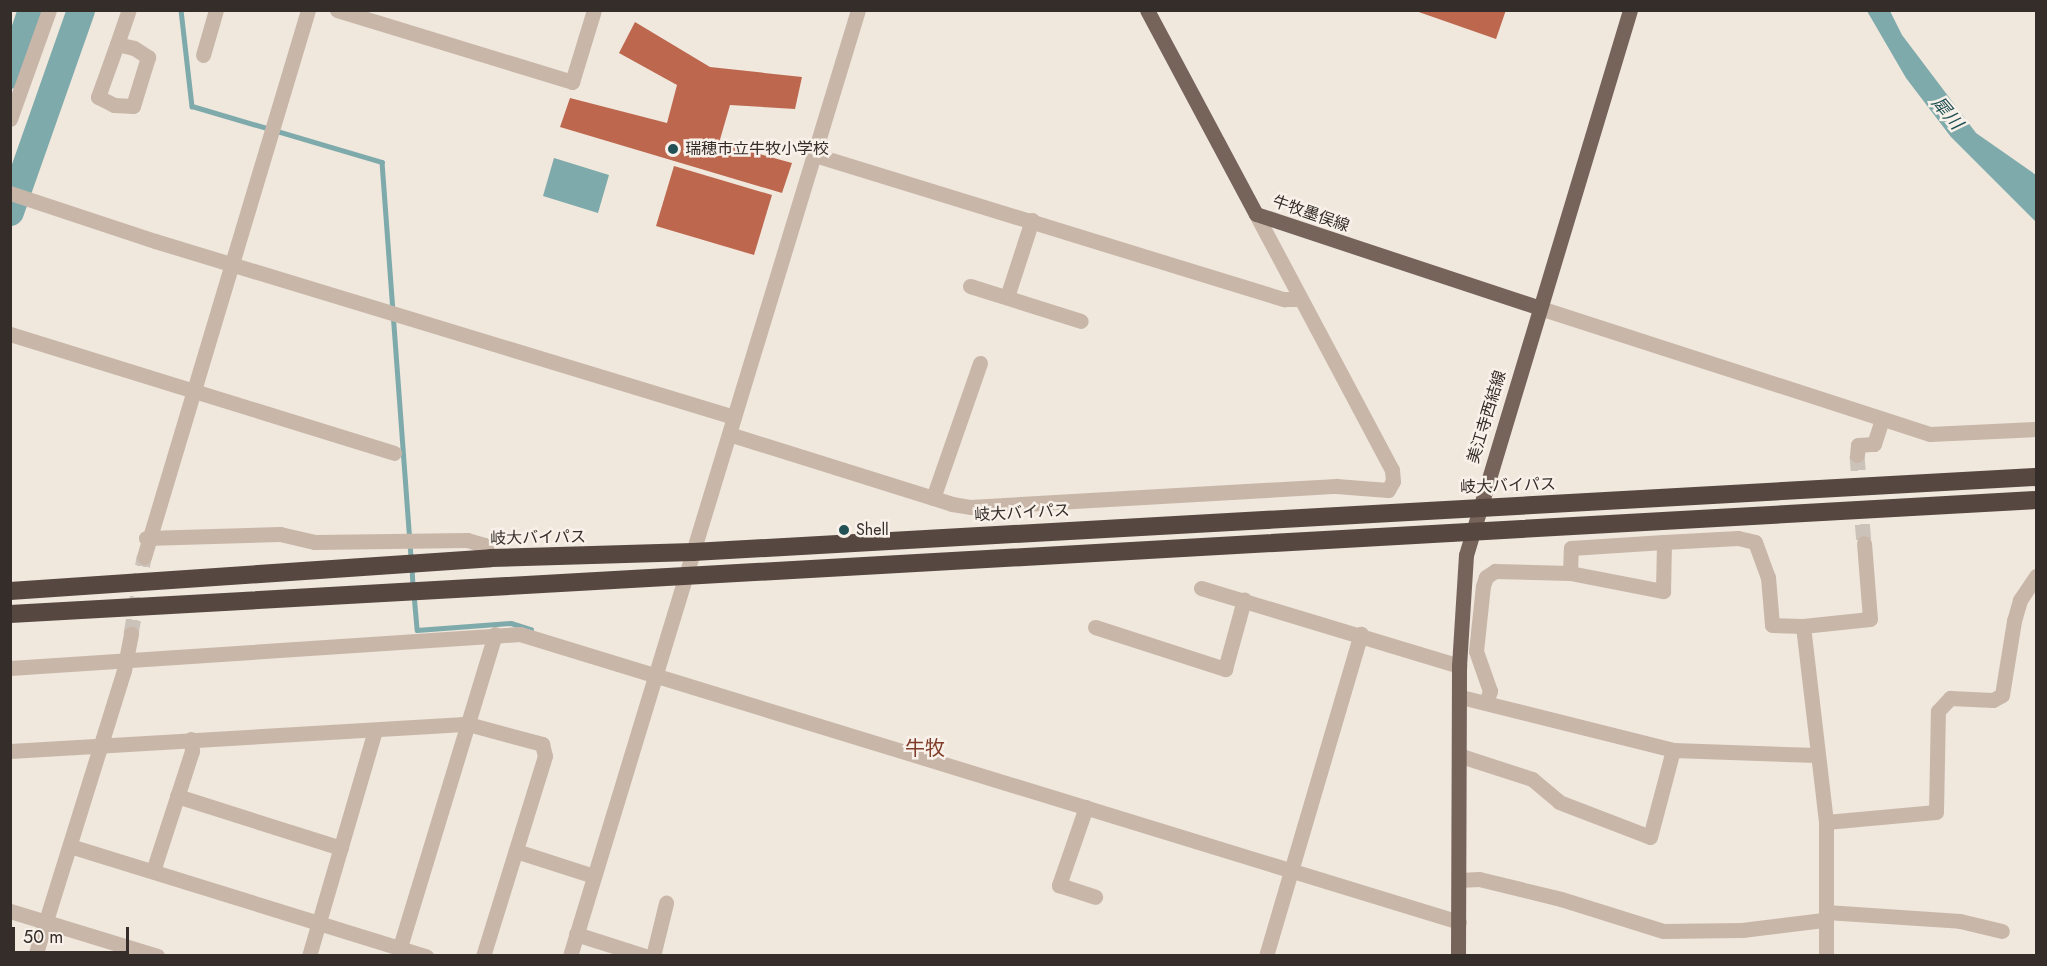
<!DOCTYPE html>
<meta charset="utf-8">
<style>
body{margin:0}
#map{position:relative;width:2047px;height:966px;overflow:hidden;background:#f0e7dd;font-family:Jost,"Noto Sans JP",sans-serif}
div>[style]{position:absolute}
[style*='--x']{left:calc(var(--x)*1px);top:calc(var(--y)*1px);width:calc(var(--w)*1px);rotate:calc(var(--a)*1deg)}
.water>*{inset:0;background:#7eaaab}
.stream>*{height:4.5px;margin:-2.25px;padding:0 2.25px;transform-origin:2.25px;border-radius:2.25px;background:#7eaaab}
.river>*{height:28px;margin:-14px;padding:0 14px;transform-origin:14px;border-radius:14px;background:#7eaaab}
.building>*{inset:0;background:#bd684e}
.minor-tunnel>*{height:15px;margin-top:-7.5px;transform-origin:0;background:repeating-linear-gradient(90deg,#cbc2b9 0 15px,transparent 0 23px)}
.minor>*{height:15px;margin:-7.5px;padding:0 7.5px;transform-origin:7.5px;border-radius:7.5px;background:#c8b7a9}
.major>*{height:15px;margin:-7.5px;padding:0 7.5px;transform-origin:7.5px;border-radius:7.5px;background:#76645b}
.highway>*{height:18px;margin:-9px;padding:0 9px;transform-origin:9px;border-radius:9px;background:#564740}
.dots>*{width:16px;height:16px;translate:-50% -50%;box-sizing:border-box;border:3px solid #f8f1e9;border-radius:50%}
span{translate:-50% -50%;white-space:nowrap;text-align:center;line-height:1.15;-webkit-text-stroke:5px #f8f1e9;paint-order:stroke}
.poi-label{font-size:16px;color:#352d29}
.left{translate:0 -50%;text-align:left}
.street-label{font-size:16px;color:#352d29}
.water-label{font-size:18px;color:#215154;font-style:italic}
.quarter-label{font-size:20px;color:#7f3b27}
.frame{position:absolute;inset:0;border:12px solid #352d29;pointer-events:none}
.scale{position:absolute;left:12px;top:927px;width:117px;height:27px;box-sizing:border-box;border:3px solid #352d29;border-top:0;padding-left:8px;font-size:18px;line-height:21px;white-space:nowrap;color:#352d29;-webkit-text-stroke:4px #f8f1e9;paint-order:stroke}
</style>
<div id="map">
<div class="water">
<div style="clip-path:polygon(1867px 11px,1890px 11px,1902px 35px,1976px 133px,2036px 175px,2036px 222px,1951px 137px,1906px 78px)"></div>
<div style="clip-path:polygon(554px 158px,609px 175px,598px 213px,543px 196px)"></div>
</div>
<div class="stream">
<div style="--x:181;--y:10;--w:97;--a:83.5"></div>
<div style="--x:192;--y:106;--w:198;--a:16.4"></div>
<div style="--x:382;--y:162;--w:398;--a:85.8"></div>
<div style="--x:412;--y:567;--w:19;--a:87"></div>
<div style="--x:414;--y:594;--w:36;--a:85"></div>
<div style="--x:417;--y:630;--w:94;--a:-4.3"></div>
<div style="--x:511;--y:623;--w:21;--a:17"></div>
</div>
<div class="river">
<div style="--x:10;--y:75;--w:69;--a:-71.3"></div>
<div style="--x:10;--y:212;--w:214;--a:-70.6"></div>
</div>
<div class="building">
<div style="clip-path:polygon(1413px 10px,1506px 10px,1496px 39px)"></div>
<div style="clip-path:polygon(635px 22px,710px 67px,802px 77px,795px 109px,730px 105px,719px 143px,792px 163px,782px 193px,560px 127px,570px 98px,667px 123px,677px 85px,619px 53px)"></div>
<div style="clip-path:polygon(674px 166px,772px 195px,754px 255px,656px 226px)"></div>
</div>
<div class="minor-tunnel">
<div style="--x:1857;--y:455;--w:88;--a:85.5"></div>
<div style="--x:131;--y:634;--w:78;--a:-80.4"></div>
</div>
<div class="minor">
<div style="--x:337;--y:10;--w:246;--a:17"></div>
<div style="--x:572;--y:82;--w:75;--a:-73"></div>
<div style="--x:117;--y:44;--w:17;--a:13"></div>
<div style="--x:134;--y:48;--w:17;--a:33"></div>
<div style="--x:148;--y:57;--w:51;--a:107"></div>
<div style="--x:133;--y:106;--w:19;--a:-177"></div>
<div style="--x:114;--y:105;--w:18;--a:-153"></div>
<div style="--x:98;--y:97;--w:56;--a:-70.3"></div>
<div style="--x:117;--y:44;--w:36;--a:-71"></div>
<div style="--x:203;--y:55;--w:47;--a:-73.9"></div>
<div style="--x:10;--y:119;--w:116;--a:-70.3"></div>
<div style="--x:815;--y:155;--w:491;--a:17.1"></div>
<div style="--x:1284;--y:299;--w:16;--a:0"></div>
<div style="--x:10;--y:193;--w:153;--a:18.3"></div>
<div style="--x:155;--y:241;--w:605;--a:16.91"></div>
<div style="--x:970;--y:286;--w:116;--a:17.5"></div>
<div style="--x:1007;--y:297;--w:81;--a:-72"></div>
<div style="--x:1540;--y:308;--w:410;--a:17.9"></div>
<div style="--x:1930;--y:434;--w:106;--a:-2.7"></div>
<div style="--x:10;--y:334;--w:402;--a:17.2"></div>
<div style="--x:729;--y:434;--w:234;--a:17.4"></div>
<div style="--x:952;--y:504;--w:18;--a:9"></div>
<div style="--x:970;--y:507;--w:367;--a:-3.3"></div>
<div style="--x:1336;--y:486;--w:52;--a:4.4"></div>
<div style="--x:1388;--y:490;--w:10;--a:-61"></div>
<div style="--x:1393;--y:481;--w:11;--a:-95"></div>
<div style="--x:1392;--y:470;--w:290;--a:-118"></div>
<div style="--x:1857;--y:455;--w:10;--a:-84"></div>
<div style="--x:1858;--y:445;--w:16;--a:-4"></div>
<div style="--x:1874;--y:444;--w:26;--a:-72"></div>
<div style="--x:933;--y:498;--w:143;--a:-70.8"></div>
<div style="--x:146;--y:538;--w:134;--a:-1.7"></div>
<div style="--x:280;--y:534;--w:36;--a:13"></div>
<div style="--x:315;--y:542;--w:152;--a:-0.8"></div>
<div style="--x:467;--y:540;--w:18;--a:16"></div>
<div style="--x:484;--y:545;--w:15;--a:62"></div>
<div style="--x:144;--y:557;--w:571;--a:-73.31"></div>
<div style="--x:1570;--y:573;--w:25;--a:-88"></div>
<div style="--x:1571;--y:548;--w:93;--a:-3.7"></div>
<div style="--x:1201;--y:588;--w:270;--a:16.8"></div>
<div style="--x:1803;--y:626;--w:67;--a:-6"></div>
<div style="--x:1870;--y:619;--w:76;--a:-94.5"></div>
<div style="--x:1095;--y:627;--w:137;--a:17.9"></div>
<div style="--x:1225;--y:669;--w:72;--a:-74.6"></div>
<div style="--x:10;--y:668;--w:511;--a:-3.81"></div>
<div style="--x:520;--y:634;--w:982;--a:17.05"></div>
<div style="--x:1461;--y:697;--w:219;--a:14"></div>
<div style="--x:1673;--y:750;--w:144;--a:2"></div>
<div style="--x:1486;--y:702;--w:12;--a:-70"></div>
<div style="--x:1490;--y:691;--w:42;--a:-109.3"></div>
<div style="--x:1476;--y:651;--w:65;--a:-83.9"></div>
<div style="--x:1483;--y:586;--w:9;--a:-72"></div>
<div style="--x:1486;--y:577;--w:11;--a:-34"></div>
<div style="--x:1495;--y:571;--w:75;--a:1.5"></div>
<div style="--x:1570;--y:573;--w:95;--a:11"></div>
<div style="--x:1663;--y:591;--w:49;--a:-88.8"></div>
<div style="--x:1664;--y:542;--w:74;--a:-3.1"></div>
<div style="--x:1738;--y:538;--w:17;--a:13"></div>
<div style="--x:1755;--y:542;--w:37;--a:70"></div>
<div style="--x:1768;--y:577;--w:48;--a:85.2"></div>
<div style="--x:1772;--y:625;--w:31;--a:2"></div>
<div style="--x:1803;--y:626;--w:197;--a:83.3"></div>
<div style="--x:1826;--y:822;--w:134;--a:90"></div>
<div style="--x:10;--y:751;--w:459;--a:-3.4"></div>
<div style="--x:468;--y:724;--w:77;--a:15.1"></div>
<div style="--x:542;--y:744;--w:12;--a:76"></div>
<div style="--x:545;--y:756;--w:209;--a:107.2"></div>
<div style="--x:1461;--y:756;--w:75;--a:17.9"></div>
<div style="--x:1532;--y:779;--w:35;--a:40"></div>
<div style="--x:1559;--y:802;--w:97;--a:21"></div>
<div style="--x:1650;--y:837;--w:90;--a:-75.2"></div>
<div style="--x:177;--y:796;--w:172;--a:17.6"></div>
<div style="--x:1086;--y:807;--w:83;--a:109.1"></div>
<div style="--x:1059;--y:885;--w:38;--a:18"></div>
<div style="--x:1826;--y:822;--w:110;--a:-5.2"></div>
<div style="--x:1936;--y:812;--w:101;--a:-88.9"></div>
<div style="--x:1938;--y:711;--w:18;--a:-47"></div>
<div style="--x:1950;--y:698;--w:43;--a:2.7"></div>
<div style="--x:1993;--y:700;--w:10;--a:-29"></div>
<div style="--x:2002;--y:695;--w:75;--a:-80.8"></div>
<div style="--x:2014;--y:621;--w:22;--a:-74"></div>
<div style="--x:2020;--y:600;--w:29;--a:-56"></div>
<div style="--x:70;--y:846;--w:373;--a:17.2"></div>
<div style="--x:516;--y:851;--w:82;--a:17.8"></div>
<div style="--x:153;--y:871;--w:126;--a:-72"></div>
<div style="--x:192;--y:751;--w:12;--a:-95"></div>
<div style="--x:1459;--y:880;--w:20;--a:-3"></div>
<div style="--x:1479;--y:879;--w:84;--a:13.7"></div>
<div style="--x:1561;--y:899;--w:107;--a:17.4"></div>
<div style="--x:1663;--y:931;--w:79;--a:-0.7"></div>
<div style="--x:1742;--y:930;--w:82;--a:-7"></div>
<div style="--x:10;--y:911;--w:154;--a:17"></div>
<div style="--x:1826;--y:912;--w:134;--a:3.8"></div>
<div style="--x:1960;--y:921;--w:43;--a:13.4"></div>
<div style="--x:576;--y:934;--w:72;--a:17.7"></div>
<div style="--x:400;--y:947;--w:327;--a:-73.1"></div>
<div style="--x:35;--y:956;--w:300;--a:-72.7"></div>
<div style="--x:124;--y:670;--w:37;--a:-79"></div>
<div style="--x:309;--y:956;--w:235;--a:-73.7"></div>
<div style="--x:570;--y:956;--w:989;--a:-73.07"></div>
<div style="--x:653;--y:956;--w:55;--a:-76.2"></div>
<div style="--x:1266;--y:956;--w:336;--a:-73.6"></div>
</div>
<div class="major">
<div style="--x:1147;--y:10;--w:231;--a:61.9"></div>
<div style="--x:1256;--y:214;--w:299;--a:18.3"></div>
<div style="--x:1458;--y:956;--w:290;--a:-89.8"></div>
<div style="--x:1459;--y:666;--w:111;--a:-86.4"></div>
<div style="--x:1466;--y:555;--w:569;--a:-73.25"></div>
</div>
<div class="highway">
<div style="--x:10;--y:591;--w:482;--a:-3.9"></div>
<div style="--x:491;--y:558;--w:202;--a:-1.7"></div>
<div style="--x:693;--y:552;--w:1345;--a:-3.2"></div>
<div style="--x:10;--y:614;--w:2029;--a:-3.22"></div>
</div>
<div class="dots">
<div style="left:673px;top:149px;background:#215154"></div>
<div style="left:844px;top:530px;background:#215154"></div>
</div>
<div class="poi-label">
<span class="left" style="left:685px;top:149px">瑞穂市立牛牧小学校</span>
<span class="left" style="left:856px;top:530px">Shell</span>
</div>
<div class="street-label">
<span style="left:1311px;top:214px;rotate:19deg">牛牧墨俣線</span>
<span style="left:1487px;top:417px;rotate:-73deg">美江寺西結線</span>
<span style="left:1508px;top:486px;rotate:-2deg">岐大バイパス</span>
<span style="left:1022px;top:513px;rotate:-3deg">岐大バイパス</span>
<span style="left:538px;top:538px;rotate:-1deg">岐大バイパス</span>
</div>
<div class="water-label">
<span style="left:1947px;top:113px;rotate:50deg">犀川</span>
</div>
<div class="quarter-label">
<span style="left:925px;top:748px">牛牧</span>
</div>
<div class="frame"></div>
<div class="scale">50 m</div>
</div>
